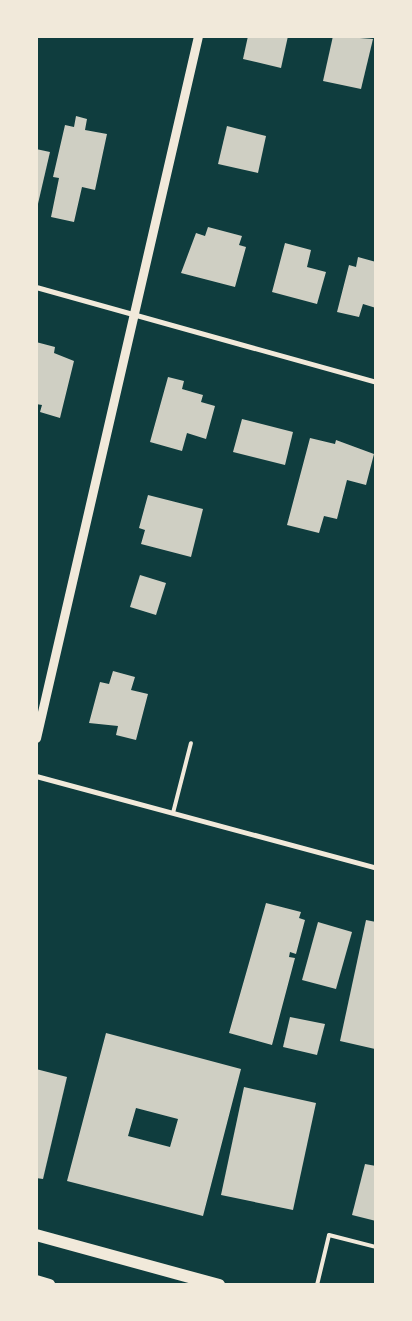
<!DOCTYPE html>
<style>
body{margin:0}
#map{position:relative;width:412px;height:1321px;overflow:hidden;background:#0f3d3e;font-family:Inter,sans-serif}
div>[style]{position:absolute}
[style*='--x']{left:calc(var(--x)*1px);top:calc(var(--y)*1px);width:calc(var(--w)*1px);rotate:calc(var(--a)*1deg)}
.building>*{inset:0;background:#cfcfc3}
.service>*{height:4px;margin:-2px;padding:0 2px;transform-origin:2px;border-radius:2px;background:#f1e9da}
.minor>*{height:5px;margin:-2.5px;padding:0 2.5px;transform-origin:2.5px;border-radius:2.5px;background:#f1e9da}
.tertiary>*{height:9px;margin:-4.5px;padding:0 4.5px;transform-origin:4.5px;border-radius:4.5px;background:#f1e9da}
.primary>*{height:12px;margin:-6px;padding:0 6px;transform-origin:6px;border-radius:6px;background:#f1e9da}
span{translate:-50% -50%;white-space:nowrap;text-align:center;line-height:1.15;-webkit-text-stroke:4.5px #f1e9da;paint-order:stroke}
.frame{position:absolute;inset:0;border:38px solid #f1e9da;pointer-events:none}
</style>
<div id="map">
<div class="building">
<div style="clip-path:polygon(248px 36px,288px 36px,281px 68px,243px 59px)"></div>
<div style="clip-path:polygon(333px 36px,373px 39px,361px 89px,323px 81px)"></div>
<div style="clip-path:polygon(76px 116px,87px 119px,85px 130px,107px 134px,95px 190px,82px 187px,74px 222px,51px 217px,59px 178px,53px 177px,65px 125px,74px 127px)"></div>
<div style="clip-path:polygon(227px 126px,266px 136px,258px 173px,218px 164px)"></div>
<div style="clip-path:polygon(36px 149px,50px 152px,37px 208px,36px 208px)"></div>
<div style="clip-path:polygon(208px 227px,242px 236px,239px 245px,246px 247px,235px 287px,181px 273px,196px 233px,205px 236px)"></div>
<div style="clip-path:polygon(285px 243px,311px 250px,307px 267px,326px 272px,317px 304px,272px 292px)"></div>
<div style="clip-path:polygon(358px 257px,376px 262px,376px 308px,363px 304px,359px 317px,337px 312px,349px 265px,356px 267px)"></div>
<div style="clip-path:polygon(36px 342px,55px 347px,54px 353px,74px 361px,60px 418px,40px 412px,42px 405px,36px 404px)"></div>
<div style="clip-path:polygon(168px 377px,184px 381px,182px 389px,203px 395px,201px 402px,215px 406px,206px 439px,187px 433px,182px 451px,150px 442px)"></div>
<div style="clip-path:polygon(242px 419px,293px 432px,285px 465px,233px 452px)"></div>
<div style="clip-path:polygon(310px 438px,335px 444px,336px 440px,374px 454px,366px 485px,347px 480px,337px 519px,324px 516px,319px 533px,287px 525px)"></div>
<div style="clip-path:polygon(148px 495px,203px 509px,191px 557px,141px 544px,145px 530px,139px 528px)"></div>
<div style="clip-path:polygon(140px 575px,166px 583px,156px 615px,130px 607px)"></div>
<div style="clip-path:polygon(113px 671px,135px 677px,131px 690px,148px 694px,136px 740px,116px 735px,118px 726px,89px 723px,100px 682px,109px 684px)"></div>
<div style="clip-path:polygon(266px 903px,301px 912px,299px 918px,305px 920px,296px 954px,290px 952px,289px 957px,295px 958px,272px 1045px,229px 1033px)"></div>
<div style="clip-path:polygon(366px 920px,376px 922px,375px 1049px,340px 1041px)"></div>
<div style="clip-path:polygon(318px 922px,352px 932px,336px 989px,302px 980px)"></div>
<div style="clip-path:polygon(290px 1017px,325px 1024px,317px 1055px,283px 1047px)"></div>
<div style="clip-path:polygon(evenodd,106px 1033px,241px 1069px,203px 1216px,67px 1181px,106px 1033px,136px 1108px,178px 1119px,170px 1147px,128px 1136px,136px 1108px)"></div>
<div style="clip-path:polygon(36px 1069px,67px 1077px,43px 1179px,36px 1178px)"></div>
<div style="clip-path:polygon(244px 1087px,316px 1103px,293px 1210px,221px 1195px)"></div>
<div style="clip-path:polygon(365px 1164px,376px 1166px,376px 1221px,352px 1215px)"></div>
</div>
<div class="service">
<div style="--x:173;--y:813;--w:72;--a:-75.6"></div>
<div style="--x:317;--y:1285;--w:51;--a:-76.5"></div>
<div style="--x:329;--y:1235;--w:49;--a:14.3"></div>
</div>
<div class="minor">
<div style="--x:36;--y:287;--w:353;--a:15.6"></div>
<div style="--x:36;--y:776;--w:352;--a:15.1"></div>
</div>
<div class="tertiary">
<div style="--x:36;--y:738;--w:720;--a:-77.01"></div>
</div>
<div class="primary">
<div style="--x:36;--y:1235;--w:190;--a:15.3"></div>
<div style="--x:36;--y:1281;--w:14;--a:17"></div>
</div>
<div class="frame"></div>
</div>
